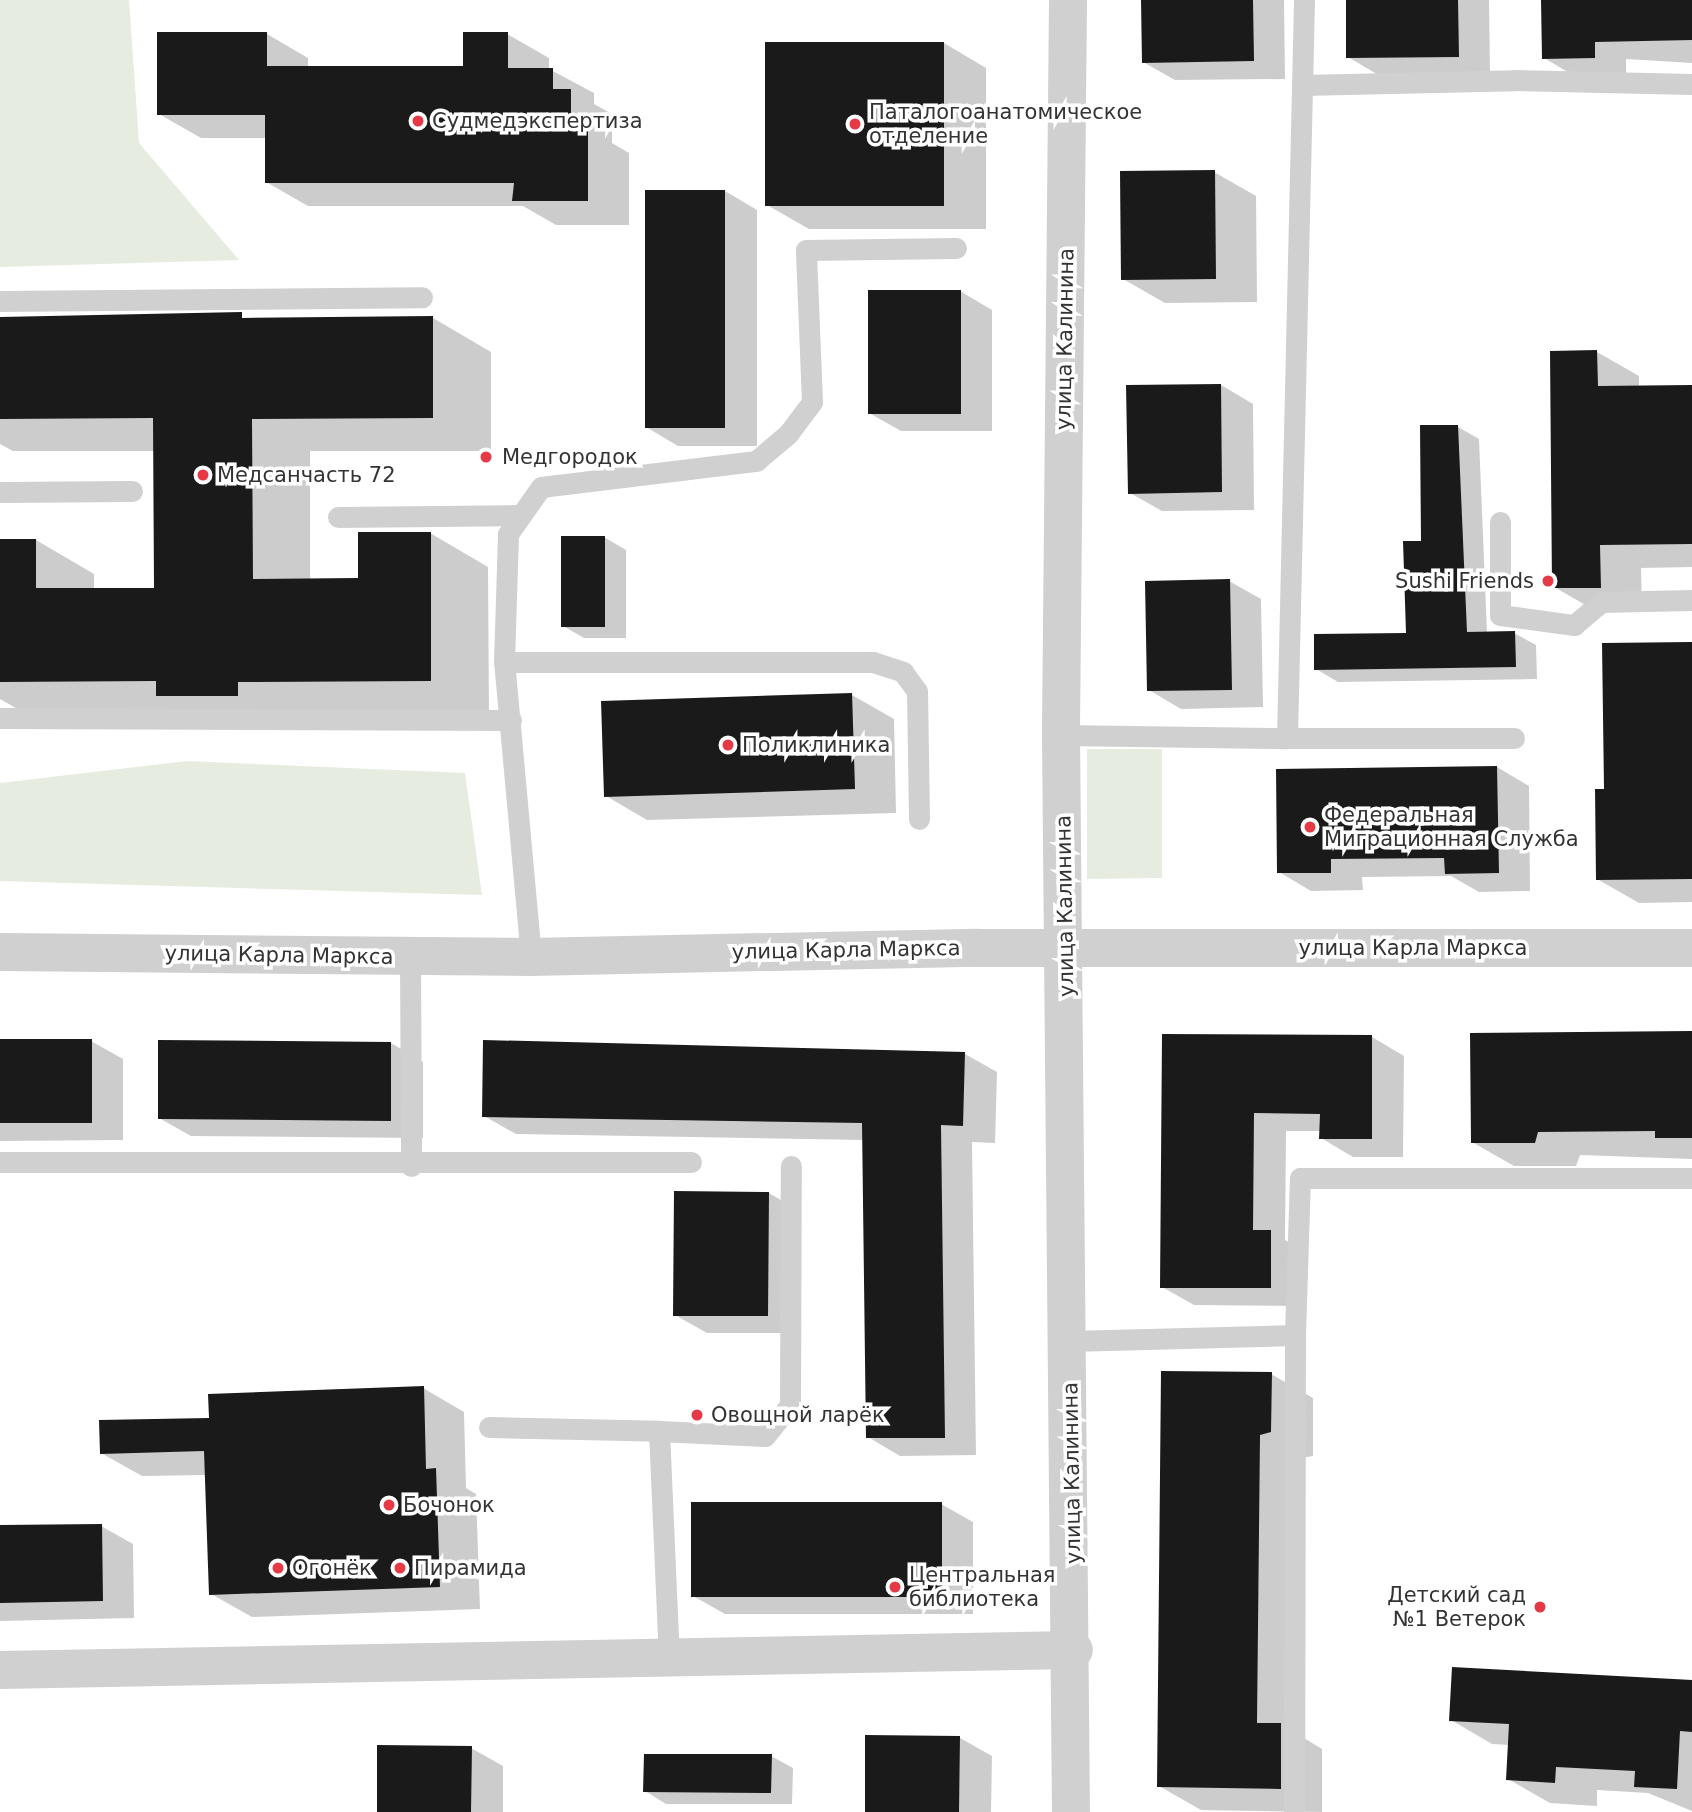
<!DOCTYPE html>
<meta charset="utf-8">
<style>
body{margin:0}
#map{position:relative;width:1692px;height:1812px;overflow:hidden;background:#fff;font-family:"DejaVu Sans",sans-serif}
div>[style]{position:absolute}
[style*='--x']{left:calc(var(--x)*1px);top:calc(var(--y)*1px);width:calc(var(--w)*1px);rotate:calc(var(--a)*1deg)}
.green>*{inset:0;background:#e6ecdf}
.shadow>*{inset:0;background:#0003}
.building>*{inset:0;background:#1a1a1a}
.service>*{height:21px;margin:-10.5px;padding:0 10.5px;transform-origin:10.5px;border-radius:10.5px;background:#d0d0d0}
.minor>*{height:38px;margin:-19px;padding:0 19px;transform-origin:19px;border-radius:19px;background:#d0d0d0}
.tertiary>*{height:38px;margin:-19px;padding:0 19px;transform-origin:19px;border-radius:19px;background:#d0d0d0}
.dots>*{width:19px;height:19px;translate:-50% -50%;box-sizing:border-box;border:4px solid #fff;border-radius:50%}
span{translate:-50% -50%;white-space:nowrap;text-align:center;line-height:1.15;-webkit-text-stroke:7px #fff;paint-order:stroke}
.poi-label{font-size:21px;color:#333}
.left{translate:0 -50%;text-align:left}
.right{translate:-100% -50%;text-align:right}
.street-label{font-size:21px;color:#333}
</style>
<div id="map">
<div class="green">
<div style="clip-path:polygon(0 0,129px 0,139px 143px,239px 260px,0 267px)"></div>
<div style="clip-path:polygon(1087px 749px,1162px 749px,1162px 878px,1087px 879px)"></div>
<div style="clip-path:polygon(187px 761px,465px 773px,482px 895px,0 881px,0 783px)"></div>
</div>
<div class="shadow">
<div style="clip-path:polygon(1143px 0,1284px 0,1285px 79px,1175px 80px,1143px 62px)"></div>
<div style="clip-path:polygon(1347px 0,1489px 0,1490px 75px,1380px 76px,1348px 57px)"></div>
<div style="clip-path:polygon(1543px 0,1692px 0,1692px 63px,1626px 59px,1626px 76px,1576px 77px,1544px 58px)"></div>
<div style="clip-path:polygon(267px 34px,308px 58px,308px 68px,465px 68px,507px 34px,549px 58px,549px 69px,594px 93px,594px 104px,612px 114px,612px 143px,629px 153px,629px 225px,556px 225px,523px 206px,308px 206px,266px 182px,266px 138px,201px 138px,159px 114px)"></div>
<div style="clip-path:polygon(944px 43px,986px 68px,986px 229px,809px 229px,767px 205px)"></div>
<div style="clip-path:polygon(1214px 172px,1256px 196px,1257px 302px,1165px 303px,1123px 279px)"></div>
<div style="clip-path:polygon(725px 191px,757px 210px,757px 446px,678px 446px,646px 427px)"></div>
<div style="clip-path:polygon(960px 291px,992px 310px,992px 431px,901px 431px,869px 413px)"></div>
<div style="clip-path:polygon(433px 318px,491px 352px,491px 451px,310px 451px,310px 581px,360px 580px,430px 533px,488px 567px,489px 714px,28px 715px,0 699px,0 541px,36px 540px,94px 574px,94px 590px,156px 590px,155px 451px,13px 451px,0 444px,0 319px)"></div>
<div style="clip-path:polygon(1597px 352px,1639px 376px,1639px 388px,1692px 387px,1692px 567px,1641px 568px,1642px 611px,1596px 611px,1554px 587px)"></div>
<div style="clip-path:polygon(1221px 385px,1253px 404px,1254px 510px,1162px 511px,1130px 493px)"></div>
<div style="clip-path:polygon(1458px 427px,1479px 439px,1487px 633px,1514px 633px,1536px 645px,1537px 679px,1338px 682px,1316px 669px,1408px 634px)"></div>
<div style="clip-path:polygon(604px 537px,626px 550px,626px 638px,584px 638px,563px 626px)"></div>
<div style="clip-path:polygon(1229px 581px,1261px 599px,1263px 707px,1181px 709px,1149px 690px)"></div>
<div style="clip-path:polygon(1692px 643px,1692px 902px,1639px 903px,1597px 879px,1606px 790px)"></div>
<div style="clip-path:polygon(852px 695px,894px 719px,896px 813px,647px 820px,606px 796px)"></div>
<div style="clip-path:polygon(1497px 767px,1529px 786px,1530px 891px,1479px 892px,1451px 876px,1362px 877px,1363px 890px,1311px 891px,1279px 872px)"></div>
<div style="clip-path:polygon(1692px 1033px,1692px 1159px,1580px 1155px,1576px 1166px,1514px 1166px,1472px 1142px)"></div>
<div style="clip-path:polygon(1163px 1036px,1372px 1037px,1404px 1056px,1403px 1157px,1353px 1157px,1321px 1138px,1321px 1131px,1286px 1131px,1285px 1240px,1303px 1250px,1302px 1306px,1194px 1305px,1162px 1287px)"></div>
<div style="clip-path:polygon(0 1041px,91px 1041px,123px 1059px,123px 1140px,0 1141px)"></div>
<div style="clip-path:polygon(391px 1043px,423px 1062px,423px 1138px,191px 1136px,159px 1118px)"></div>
<div style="clip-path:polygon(965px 1054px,997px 1072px,995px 1143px,972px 1142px,976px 1455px,900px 1456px,868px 1437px,864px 1140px,516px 1134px,484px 1116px)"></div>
<div style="clip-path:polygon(769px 1193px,801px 1212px,800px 1333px,707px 1333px,675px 1315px)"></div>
<div style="clip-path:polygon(1271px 1374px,1313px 1398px,1313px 1456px,1301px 1458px,1299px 1735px,1322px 1749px,1322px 1812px,1201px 1810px,1159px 1786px)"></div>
<div style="clip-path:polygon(423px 1388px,464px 1412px,466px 1488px,476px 1494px,480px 1609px,252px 1617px,211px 1594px,207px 1475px,142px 1476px,101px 1453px,211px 1419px)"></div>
<div style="clip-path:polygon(941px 1504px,973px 1522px,973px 1614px,725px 1614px,693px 1596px)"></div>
<div style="clip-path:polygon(101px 1526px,133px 1544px,134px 1618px,0 1621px,0 1527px)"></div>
<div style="clip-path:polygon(1692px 1681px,1692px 1811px,1648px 1793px,1597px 1790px,1597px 1806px,1550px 1803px,1508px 1779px,1510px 1745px,1492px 1744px,1451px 1720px)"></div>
<div style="clip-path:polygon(960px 1738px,992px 1756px,991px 1812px,866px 1812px)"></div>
<div style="clip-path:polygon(471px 1748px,503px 1766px,503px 1812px,379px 1812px)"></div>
<div style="clip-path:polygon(771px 1756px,793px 1768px,792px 1804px,666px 1804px,645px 1791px)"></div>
</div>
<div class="building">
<div style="clip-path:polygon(1141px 0,1253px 0,1254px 61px,1142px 63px)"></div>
<div style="clip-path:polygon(1346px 0,1458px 0,1459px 57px,1346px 58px)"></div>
<div style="clip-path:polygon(1541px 0,1692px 0,1692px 40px,1595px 42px,1595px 58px,1542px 59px)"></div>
<div style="clip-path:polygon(157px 32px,267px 32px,267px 66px,463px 66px,463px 32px,508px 32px,508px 68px,553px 68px,553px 89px,571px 89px,571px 127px,588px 127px,588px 201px,512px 201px,514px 183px,265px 183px,265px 115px,157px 115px)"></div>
<div style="clip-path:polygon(765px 42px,944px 42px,944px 206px,765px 206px)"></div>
<div style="clip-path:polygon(1215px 170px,1216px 279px,1121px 280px,1120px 171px)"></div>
<div style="clip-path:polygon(645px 190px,725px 190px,725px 428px,645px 428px)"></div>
<div style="clip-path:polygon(868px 290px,961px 290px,961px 414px,868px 414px)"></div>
<div style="clip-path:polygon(242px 312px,242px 318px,433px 316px,433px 418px,252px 419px,253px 579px,358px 578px,358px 532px,431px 532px,431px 681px,238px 682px,238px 696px,156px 696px,156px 681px,0 682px,0 539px,36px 539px,36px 588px,154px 588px,153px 418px,0 419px,0 317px)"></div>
<div style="clip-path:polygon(1597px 350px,1598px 386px,1692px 385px,1692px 544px,1600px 545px,1601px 588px,1552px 588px,1550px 351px)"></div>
<div style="clip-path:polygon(1221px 384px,1222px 492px,1128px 494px,1126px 385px)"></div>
<div style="clip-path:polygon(1420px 425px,1458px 425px,1467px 632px,1515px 631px,1516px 667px,1314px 670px,1314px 634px,1406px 633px,1403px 541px,1421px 541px)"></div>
<div style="clip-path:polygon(561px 536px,605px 536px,605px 627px,561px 627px)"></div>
<div style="clip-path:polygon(1230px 579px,1232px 690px,1147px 691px,1145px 581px)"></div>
<div style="clip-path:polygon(1692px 642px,1692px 879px,1596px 880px,1595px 789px,1604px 789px,1602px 643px)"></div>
<div style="clip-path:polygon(852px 693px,855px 789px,604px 797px,601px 701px)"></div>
<div style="clip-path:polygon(1497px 766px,1499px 873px,1445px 874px,1444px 858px,1331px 859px,1331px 873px,1277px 873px,1276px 769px)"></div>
<div style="clip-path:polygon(1692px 1031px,1692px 1138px,1655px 1138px,1655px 1131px,1538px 1132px,1535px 1143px,1471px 1143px,1470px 1033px)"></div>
<div style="clip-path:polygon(1162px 1034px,1372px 1035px,1372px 1139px,1319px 1139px,1320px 1114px,1254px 1113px,1253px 1230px,1271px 1230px,1271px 1288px,1160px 1288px)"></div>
<div style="clip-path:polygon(0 1039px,92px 1039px,92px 1123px,0 1123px)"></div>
<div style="clip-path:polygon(158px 1040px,391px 1042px,391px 1121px,158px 1119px)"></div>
<div style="clip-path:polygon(483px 1040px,965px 1052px,963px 1126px,941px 1125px,945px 1438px,866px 1438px,862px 1123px,482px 1117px)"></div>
<div style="clip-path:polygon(674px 1191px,769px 1192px,768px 1316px,673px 1316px)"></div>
<div style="clip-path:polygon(1161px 1371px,1272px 1372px,1271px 1432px,1260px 1435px,1257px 1723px,1281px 1723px,1281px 1789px,1157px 1787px)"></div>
<div style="clip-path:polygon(424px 1386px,426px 1469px,436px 1468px,440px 1587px,209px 1595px,204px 1451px,100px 1454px,99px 1420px,209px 1418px,208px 1394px)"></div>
<div style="clip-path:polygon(691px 1502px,942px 1502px,942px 1597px,691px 1597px)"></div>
<div style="clip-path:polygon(102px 1524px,103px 1601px,0 1603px,0 1525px)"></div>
<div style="clip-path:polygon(1452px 1667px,1692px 1680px,1692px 1732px,1680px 1731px,1677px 1789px,1634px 1787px,1635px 1771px,1556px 1767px,1555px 1783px,1506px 1780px,1509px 1724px,1449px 1721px)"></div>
<div style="clip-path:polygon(865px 1735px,960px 1736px,959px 1812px,865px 1812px)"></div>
<div style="clip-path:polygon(377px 1745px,472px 1746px,471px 1812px,377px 1812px)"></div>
<div style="clip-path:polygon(644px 1754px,772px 1754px,771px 1793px,643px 1792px)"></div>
</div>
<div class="service">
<div style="--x:1302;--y:85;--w:213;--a:-1.3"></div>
<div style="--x:1515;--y:80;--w:177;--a:1.3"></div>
<div style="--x:0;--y:301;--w:422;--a:-0.5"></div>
<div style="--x:0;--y:492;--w:132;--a:-0.4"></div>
<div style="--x:338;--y:517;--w:183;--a:-0.6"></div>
<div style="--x:1500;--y:522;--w:93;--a:90"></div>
<div style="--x:1500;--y:615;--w:75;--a:7.7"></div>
<div style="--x:1574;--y:625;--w:35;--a:-40"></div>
<div style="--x:1601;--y:602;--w:91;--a:-1.3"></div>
<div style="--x:504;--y:662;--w:369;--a:0"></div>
<div style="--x:873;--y:662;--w:32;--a:18"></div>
<div style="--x:903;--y:672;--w:24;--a:54"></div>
<div style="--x:917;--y:691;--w:128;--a:89.1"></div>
<div style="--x:0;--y:718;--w:511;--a:0.22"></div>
<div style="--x:1061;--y:735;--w:226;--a:0.8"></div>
<div style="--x:1287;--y:738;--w:738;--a:-88.68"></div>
<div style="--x:1287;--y:738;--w:227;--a:0"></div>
<div style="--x:410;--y:956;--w:210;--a:89.7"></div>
<div style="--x:531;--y:957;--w:296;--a:-95.2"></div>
<div style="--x:504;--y:662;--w:128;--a:-88.2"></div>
<div style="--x:508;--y:534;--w:57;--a:-54.9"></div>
<div style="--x:541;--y:487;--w:217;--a:-6.9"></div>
<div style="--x:756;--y:461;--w:42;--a:-40.2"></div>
<div style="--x:788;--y:434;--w:40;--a:-53"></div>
<div style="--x:812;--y:402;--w:152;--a:-92.3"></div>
<div style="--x:806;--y:250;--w:150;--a:-0.8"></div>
<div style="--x:0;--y:1162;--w:691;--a:0"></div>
<div style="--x:1295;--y:1335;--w:157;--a:-88.2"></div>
<div style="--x:1300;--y:1178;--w:392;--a:0"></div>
<div style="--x:1070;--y:1341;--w:225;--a:-1.5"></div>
<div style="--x:1295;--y:1335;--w:477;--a:90.1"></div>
<div style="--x:489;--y:1427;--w:170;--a:1.3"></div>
<div style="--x:669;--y:1660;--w:229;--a:-92.5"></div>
<div style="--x:659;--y:1431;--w:106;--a:2.7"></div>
<div style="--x:765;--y:1436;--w:40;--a:-51"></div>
<div style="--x:790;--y:1405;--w:239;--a:-89.8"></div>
</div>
<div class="minor">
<div style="--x:0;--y:952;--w:531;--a:0.54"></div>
<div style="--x:531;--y:957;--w:446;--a:-1.2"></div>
<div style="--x:977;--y:948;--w:715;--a:0"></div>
<div style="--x:0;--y:1670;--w:1074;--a:-1.07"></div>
</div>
<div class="tertiary">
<div style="--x:1068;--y:0;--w:735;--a:90.55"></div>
<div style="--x:1061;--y:735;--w:1077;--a:89.47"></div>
</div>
<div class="dots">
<div style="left:418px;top:121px;background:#e63946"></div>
<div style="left:855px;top:124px;background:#e63946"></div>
<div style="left:486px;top:457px;background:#e63946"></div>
<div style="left:203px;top:475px;background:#e63946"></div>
<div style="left:1548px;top:581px;background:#e63946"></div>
<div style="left:728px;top:745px;background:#e63946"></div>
<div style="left:1310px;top:827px;background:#e63946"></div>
<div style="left:697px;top:1415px;background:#e63946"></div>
<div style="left:389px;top:1505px;background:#e63946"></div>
<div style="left:278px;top:1568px;background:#e63946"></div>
<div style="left:400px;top:1568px;background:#e63946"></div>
<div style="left:895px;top:1587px;background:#e63946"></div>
<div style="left:1540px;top:1607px;background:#e63946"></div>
</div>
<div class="poi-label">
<span class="left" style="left:869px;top:124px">Паталогоанатомическое<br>отделение</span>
<span class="left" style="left:432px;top:121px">Судмедэкспертиза</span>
<span class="left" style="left:502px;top:457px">Медгородок</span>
<span class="left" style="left:217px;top:475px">Медсанчасть 72</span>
<span class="right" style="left:1534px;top:581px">Sushi Friends</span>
<span class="left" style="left:742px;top:745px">Поликлиника</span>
<span class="left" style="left:1324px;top:827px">Федеральная<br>Миграционная Служба</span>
<span class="left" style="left:711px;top:1415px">Овощной ларёк</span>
<span class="left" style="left:403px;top:1505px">Бочoнок</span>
<span class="left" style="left:292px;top:1568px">Огонёк</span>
<span class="left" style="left:414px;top:1568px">Пирамида</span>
<span class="left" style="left:909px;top:1587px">Центральная<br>библиотека</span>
<span class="right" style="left:1526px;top:1607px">Детский сад<br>№1 Ветерок</span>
</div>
<div class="street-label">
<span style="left:1065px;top:339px;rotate:-89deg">улица Калинина</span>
<span style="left:1065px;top:906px;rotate:-91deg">улица Калинина</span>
<span style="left:1413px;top:948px">улица Карла Маркса</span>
<span style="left:846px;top:950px;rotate:-1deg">улица Карла Маркса</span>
<span style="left:279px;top:955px;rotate:1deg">улица Карла Маркса</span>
<span style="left:1072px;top:1473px;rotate:-91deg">улица Калинина</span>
</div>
</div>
